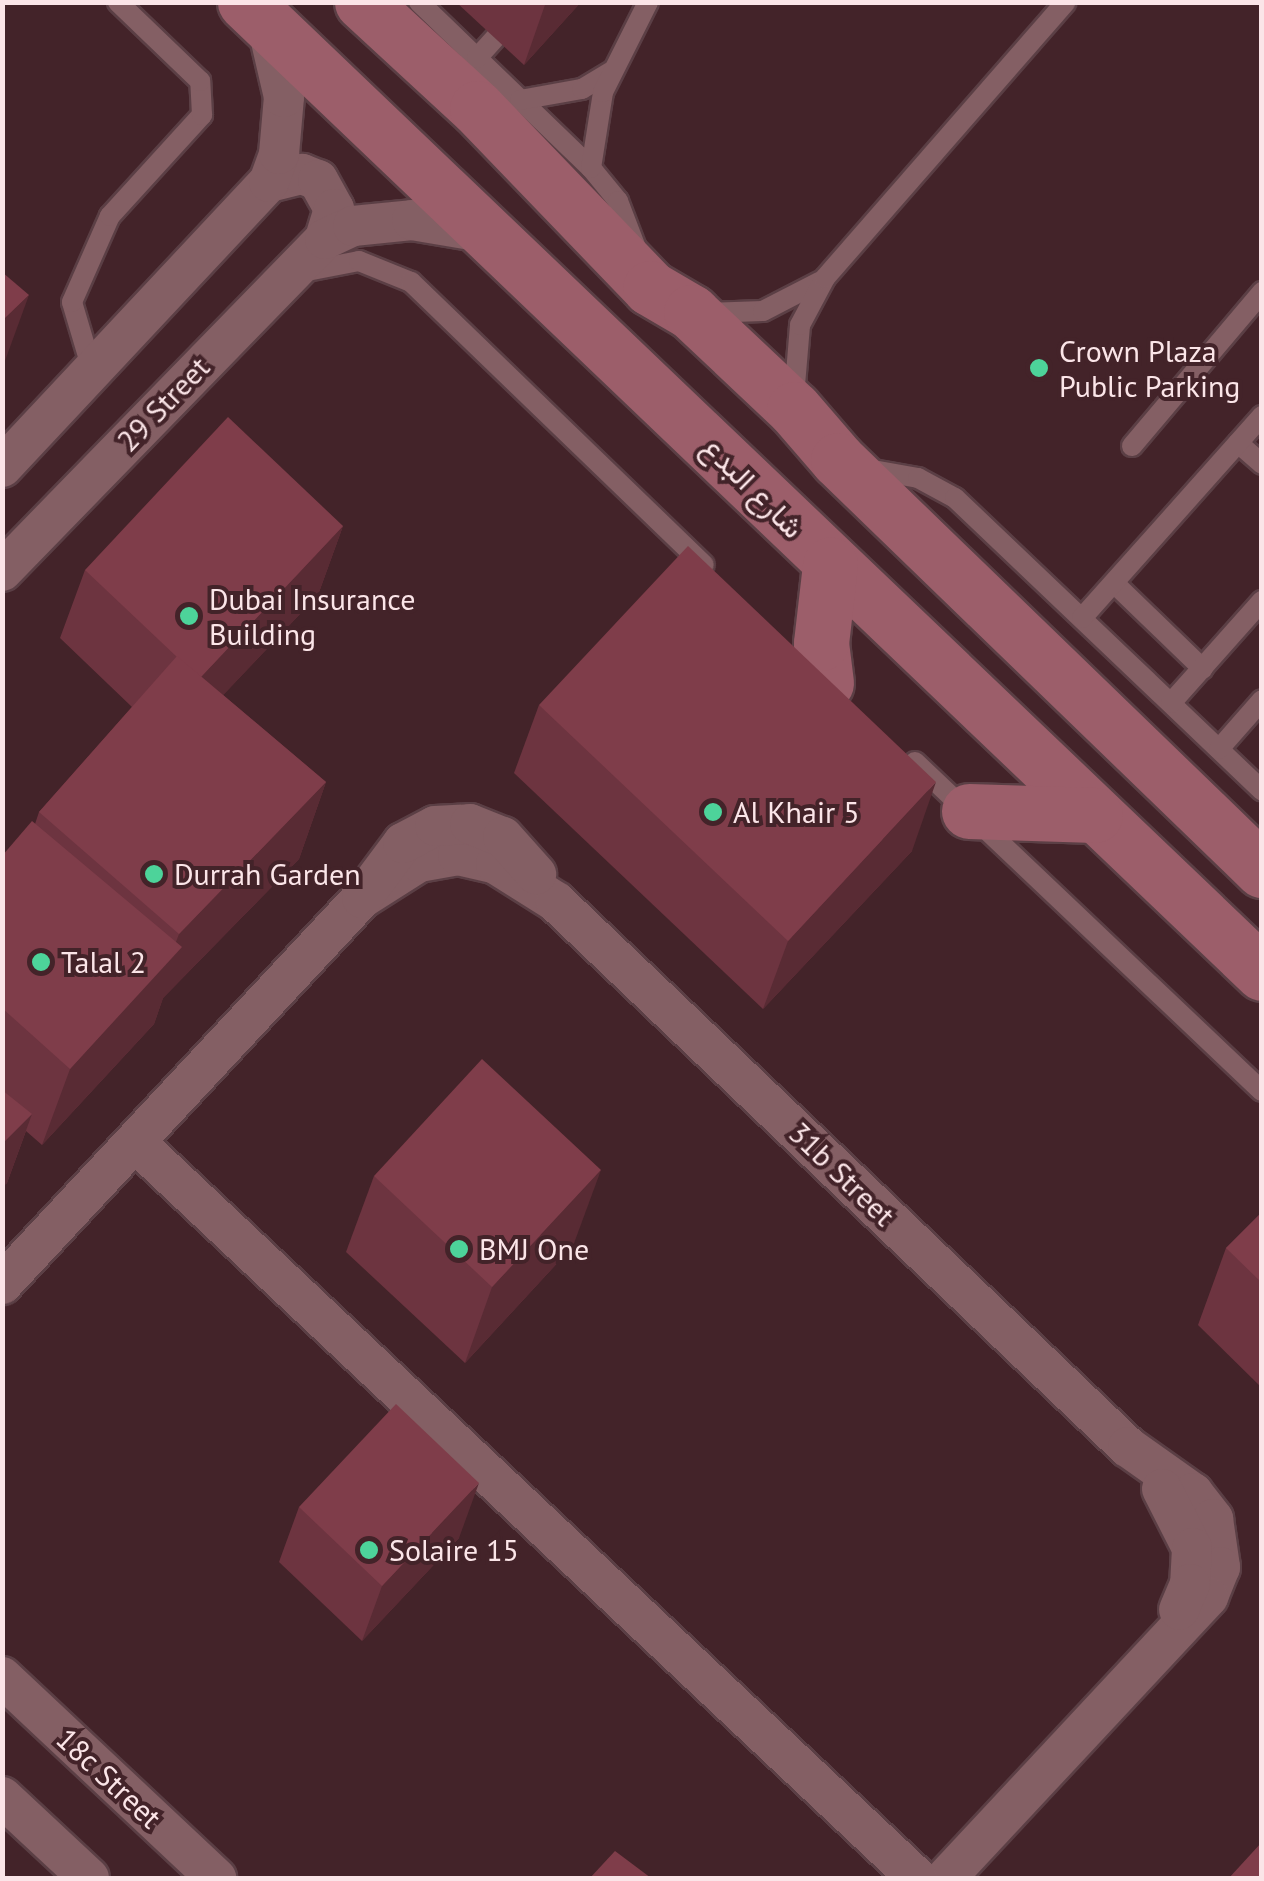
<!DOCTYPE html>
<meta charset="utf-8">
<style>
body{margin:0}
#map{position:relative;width:1264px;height:1881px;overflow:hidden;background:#432329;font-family:"PT Sans",Vazirmatn,sans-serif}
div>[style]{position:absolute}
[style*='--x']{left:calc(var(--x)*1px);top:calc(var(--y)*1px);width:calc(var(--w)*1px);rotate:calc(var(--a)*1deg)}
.roads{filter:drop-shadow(2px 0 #5b3f45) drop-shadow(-2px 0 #5b3f45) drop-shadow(0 2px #5b3f45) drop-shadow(0 -2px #5b3f45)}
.service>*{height:20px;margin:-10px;padding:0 10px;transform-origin:10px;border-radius:10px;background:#845f64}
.minor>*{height:40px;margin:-20px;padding:0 20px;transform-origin:20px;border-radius:20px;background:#845f64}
.secondary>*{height:55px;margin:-27.5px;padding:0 27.5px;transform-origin:27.5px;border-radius:27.5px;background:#9c5e6a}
.wall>*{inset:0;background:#6d3440}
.shaded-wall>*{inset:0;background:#592b34}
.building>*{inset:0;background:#7f3d4a}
.dots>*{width:28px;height:28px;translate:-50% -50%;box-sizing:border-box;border:5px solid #432329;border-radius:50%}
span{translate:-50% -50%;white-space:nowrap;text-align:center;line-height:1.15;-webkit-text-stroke:8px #432329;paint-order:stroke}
.poi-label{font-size:30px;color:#fbe5e8}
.left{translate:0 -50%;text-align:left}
.street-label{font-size:30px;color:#fbe5e8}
.frame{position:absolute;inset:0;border:5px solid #fbe5e8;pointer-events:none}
</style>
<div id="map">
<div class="roads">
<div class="service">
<div style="--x:419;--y:2;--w:239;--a:44"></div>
<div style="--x:591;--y:168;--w:43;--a:50.7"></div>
<div style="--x:618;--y:201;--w:56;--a:69"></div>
<div style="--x:477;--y:58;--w:27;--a:-48"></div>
<div style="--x:520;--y:100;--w:63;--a:-10.1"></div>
<div style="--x:582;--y:89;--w:33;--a:-31"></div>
<div style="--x:591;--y:168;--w:77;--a:-81"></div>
<div style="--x:603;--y:92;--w:101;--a:-63.4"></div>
<div style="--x:302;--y:272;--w:58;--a:-10.9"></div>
<div style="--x:359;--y:261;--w:56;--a:22"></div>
<div style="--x:411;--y:282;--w:407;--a:44"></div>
<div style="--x:706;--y:313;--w:57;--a:-2"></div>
<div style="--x:763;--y:311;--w:63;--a:-27.4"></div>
<div style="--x:93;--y:373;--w:74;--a:-106.5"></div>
<div style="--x:72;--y:302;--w:94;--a:-66.2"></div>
<div style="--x:110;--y:216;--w:137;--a:-47.7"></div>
<div style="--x:202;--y:115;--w:34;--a:-93"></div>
<div style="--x:200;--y:81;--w:114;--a:-136.1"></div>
<div style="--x:794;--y:397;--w:72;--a:-85.2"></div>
<div style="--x:800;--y:325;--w:53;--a:-62"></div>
<div style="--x:825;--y:278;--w:366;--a:-48.9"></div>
<div style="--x:1238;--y:443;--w:32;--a:41"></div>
<div style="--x:1132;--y:446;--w:202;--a:-49.8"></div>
<div style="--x:862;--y:468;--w:57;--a:10.1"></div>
<div style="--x:918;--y:478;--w:42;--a:28.4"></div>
<div style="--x:955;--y:498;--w:424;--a:43.6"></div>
<div style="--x:1115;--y:584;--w:122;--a:44"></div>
<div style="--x:1082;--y:618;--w:271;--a:-48.3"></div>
<div style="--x:1171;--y:703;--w:137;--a:-48.3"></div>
<div style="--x:1219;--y:749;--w:65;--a:-48.7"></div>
<div style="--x:915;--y:762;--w:478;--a:43.5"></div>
</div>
<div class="minor">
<div style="--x:269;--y:182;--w:34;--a:-14"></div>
<div style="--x:302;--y:174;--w:17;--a:21"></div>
<div style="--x:318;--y:180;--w:33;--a:61"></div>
<div style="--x:334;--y:209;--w:31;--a:107"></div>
<div style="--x:2;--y:467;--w:391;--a:-46.9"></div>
<div style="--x:269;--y:182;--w:30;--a:-70"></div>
<div style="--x:279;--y:154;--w:57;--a:-85"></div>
<div style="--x:284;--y:97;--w:75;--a:-103.1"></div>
<div style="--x:2;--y:571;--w:463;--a:-45.8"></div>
<div style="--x:325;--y:239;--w:31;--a:-25"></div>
<div style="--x:353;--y:226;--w:59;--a:-5.8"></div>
<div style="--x:412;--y:220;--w:72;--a:9.6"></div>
<div style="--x:362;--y:898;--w:67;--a:-32.3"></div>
<div style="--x:419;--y:862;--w:40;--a:-10"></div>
<div style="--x:458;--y:855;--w:39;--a:13"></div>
<div style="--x:496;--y:864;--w:71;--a:32.3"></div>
<div style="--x:556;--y:902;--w:790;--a:43.62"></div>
<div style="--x:1128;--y:1447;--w:80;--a:35.3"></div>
<div style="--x:1193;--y:1493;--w:33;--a:52"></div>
<div style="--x:1213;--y:1519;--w:49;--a:81.7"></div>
<div style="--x:1220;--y:1567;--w:32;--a:112"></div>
<div style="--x:1208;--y:1597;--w:384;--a:133"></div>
<div style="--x:135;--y:1142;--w:1074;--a:43.26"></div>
<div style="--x:2;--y:1284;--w:528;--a:-47"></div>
<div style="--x:362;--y:898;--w:69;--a:-53.3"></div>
<div style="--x:403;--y:843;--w:36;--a:-28"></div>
<div style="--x:435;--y:826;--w:35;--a:-3"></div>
<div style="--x:470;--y:824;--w:35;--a:22"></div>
<div style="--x:503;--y:837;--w:50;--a:48.3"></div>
<div style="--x:1162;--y:1489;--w:66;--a:63"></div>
<div style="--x:1192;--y:1548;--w:36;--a:93"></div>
<div style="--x:1190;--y:1584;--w:28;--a:113"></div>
<div style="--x:2;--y:1677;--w:294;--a:43.2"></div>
<div style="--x:2;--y:1797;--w:119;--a:43"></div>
</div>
<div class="secondary">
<div style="--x:245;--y:2;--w:1406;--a:43.67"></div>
<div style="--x:362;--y:2;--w:156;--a:42.7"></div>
<div style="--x:477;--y:108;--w:250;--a:46.1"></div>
<div style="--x:650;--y:288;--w:48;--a:30.3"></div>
<div style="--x:691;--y:312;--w:141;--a:43.3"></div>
<div style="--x:794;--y:409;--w:67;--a:49.2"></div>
<div style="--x:838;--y:460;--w:590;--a:44.04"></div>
<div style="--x:826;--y:683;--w:40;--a:-97.1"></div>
<div style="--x:821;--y:643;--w:79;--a:-83.4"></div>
<div style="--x:969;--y:811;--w:126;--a:1.8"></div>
</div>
</div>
<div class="wall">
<div style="clip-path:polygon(456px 2px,581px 2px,524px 65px)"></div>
<div style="clip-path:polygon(343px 526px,318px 595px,223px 695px,326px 782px,299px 859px,163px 998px,154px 1024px,42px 1145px,26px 1131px,7px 1183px,2px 1187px,2px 856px,35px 824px,39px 812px,132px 707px,60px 638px,85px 570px)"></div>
<div style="clip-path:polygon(539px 705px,912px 851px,763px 1009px,514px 773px)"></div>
<div style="clip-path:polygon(374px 1176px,573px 1246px,465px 1363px,346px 1252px)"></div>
<div style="clip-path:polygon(1262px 1212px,1262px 1388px,1198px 1325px,1226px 1248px)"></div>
<div style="clip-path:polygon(299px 1507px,459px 1538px,362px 1641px,279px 1562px)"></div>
</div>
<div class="shaded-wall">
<div style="clip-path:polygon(546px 2px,581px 2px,524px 65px)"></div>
<div style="clip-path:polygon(29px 295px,2px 369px,2px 321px)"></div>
<div style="clip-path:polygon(343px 526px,318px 595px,174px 747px,199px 679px)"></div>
<div style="clip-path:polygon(326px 782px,299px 859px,163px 998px,154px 1024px,42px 1145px,70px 1069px,169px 960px,179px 934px)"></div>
<div style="clip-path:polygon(936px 782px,912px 851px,763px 1009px,788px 941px)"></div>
<div style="clip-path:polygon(32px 1114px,7px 1183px,2px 1187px,2px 1144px)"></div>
<div style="clip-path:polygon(601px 1170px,573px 1246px,465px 1363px,492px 1287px)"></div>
<div style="clip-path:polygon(479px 1483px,459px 1538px,362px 1641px,382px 1586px)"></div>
</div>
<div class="building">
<div style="clip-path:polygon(2px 272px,29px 295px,2px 321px)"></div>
<div style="clip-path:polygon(228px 417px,343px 526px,201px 677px,177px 657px,85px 570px)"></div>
<div style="clip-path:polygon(688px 546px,936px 782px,788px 941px,539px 705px)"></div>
<div style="clip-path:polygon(177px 656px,326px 782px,179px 934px,39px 812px)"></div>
<div style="clip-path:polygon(32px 821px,182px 947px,70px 1069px,2px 1008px,2px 856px)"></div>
<div style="clip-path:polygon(482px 1059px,601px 1170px,492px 1287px,374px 1176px)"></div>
<div style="clip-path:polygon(2px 1090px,32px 1114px,2px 1144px)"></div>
<div style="clip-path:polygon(1262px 1212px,1262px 1283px,1226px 1248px)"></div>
<div style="clip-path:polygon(396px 1404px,479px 1483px,382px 1586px,299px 1507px)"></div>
<div style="clip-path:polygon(1262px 1842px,1262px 1878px,1229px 1878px)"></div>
<div style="clip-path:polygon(615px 1851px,651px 1878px,590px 1878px)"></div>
</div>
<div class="dots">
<div style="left:1039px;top:368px;background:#4dd39a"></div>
<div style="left:189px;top:616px;background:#4dd39a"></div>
<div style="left:713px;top:812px;background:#4dd39a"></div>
<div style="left:154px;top:874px;background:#4dd39a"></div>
<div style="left:41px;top:962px;background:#4dd39a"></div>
<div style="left:459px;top:1249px;background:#4dd39a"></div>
<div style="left:369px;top:1550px;background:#4dd39a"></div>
</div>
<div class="poi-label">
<span class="left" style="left:1059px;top:368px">Crown Plaza<br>Public Parking</span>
<span class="left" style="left:209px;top:616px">Dubai Insurance<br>Building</span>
<span class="left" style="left:733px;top:812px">Al Khair 5</span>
<span class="left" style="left:174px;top:874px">Durrah Garden</span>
<span class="left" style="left:61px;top:962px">Talal 2</span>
<span class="left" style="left:479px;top:1249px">BMJ One</span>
<span class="left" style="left:389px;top:1550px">Solaire 15</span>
</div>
<div class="street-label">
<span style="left:163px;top:404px;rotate:-46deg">29 Street</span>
<span style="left:753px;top:487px;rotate:45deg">شارع البدع</span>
<span style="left:842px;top:1174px;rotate:44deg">31b Street</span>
<span style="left:109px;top:1778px;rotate:43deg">18c Street</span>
</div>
<div class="frame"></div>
</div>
